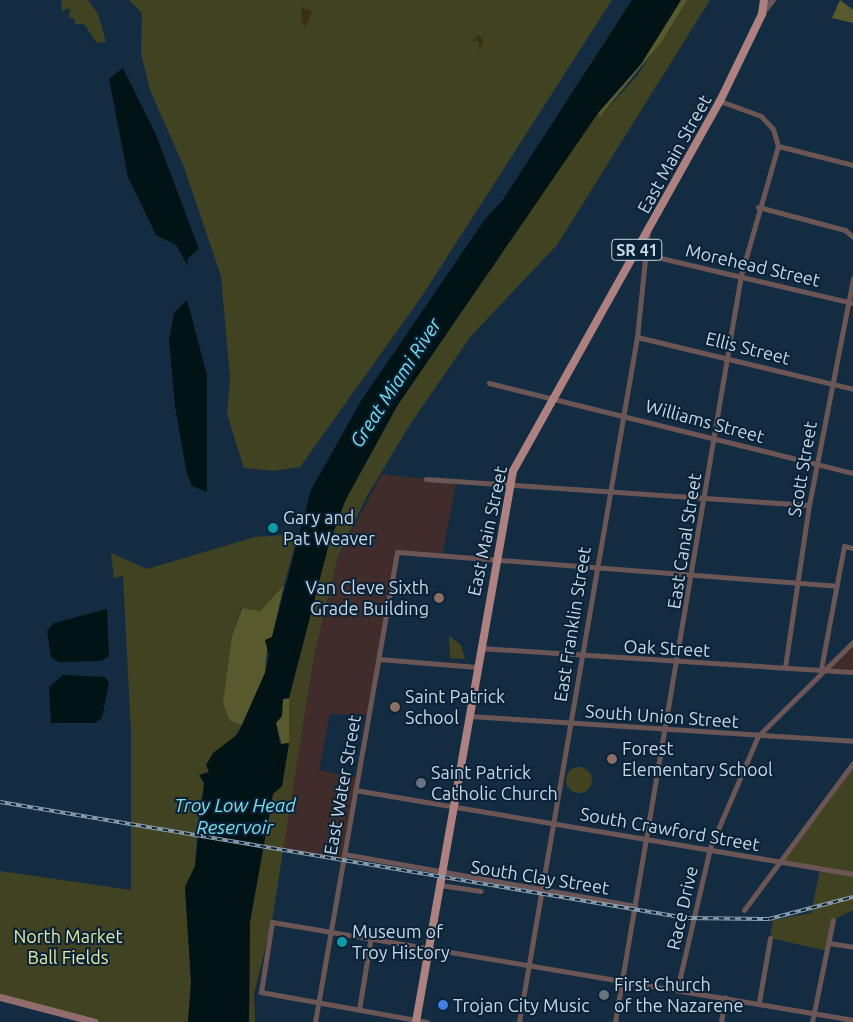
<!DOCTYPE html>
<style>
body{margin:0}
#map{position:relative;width:853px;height:1022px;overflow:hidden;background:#142c42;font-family:Ubuntu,sans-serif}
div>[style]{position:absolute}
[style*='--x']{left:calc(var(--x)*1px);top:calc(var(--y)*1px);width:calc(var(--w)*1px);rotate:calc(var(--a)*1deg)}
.industrial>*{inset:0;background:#402c2a}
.green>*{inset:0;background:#414222}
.round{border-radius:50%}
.forest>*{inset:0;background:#58592d}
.sand>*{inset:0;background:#3a3111}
.water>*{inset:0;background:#021315}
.minor>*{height:5px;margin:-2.5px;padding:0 2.5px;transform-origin:2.5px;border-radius:2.5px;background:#6c5655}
.tertiary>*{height:6px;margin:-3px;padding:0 3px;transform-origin:3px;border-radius:3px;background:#6c5655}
.secondary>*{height:7px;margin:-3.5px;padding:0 3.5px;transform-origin:3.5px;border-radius:3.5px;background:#916e6d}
.primary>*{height:8px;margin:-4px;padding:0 4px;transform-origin:4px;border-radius:4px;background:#ad817f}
.rail>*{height:4px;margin-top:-2px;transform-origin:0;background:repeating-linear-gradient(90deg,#0a2237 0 5.5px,#8ea0b0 0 11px);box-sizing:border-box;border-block:1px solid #8ea0b0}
.dots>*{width:14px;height:14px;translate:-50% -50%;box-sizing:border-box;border:2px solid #0a2237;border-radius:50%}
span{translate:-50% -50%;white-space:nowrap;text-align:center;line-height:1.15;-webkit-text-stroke:4px #0a2237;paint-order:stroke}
.shield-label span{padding:1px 4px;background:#0a2237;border:1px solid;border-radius:4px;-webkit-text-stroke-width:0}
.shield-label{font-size:16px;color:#c8d7e5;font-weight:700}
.street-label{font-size:18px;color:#c8d7e5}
.poi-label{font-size:18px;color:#c8d7e5}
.left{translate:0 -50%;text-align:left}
.right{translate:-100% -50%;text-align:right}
.park-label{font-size:18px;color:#e5e99f}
.water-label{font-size:19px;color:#7cdfea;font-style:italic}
</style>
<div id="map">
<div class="industrial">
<div style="clip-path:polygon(382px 474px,456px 483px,442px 556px,398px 552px,369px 715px,330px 714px,319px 770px,357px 778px,342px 861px,283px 849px,314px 656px,338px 557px)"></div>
<div style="clip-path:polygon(853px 642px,853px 672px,821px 669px)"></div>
</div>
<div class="green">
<div style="clip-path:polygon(61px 0,88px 0,98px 14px,106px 42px,97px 43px,84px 24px,75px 24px,75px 19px,69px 17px,70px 8px,62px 11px)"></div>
<div style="clip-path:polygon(129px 0,612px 0,422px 296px,300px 467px,273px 471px,244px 468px,227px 414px,230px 378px,221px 276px,184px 167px,150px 90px,141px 53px,142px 13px)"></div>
<div style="clip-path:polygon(687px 0,710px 0,557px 245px,471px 336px,411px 423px,367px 496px,338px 557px,314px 656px,272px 921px,254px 994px,255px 1022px,249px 1022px,250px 922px,273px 793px,282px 786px,289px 743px,289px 698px,328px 547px,345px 501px,397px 406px,598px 113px,600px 117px,637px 76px)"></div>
<div style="clip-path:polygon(298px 534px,284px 585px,260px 611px,241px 608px,232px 636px,230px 721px,242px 725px,231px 742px,218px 749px,206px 765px,210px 767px,199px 808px,195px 866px,185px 888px,191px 982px,188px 1022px,95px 1022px,0 997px,0 871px,131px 890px,131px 732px,123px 576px,114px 578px,111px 553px,147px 569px,255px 537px)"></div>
<div style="clip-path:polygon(449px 636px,461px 645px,465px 659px,450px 658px)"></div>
<div style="clip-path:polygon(853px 763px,853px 910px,833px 920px,828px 951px,770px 938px,773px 920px,811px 913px,820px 869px,782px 863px)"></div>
<div class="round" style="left:566px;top:767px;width:26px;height:26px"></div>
</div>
<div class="forest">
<div style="clip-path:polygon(681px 0,687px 0,662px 41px,600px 117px,598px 113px,641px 64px)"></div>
<div style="clip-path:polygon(840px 0,853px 10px,853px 23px,832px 18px)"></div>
<div style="clip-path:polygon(284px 585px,272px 637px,268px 639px,265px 673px,242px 725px,230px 721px,223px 703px,232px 636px,242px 608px,260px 611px)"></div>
<div style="clip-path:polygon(289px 698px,289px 743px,282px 746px,276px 723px,283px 699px)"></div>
</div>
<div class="sand">
<div style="clip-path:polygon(302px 7px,312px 11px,306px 27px,301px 21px)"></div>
<div style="clip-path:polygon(478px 35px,484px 40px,479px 51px,479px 41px,472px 41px)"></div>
</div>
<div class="water">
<div style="clip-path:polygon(632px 0,681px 0,641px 64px,598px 113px,397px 406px,345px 501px,328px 547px,289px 698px,283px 699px,282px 716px,276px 723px,280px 744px,289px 743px,282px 786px,273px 794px,250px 922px,249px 1022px,188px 1022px,191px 982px,185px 887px,195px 866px,204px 783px,199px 775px,209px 772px,206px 765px,213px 753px,238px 734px,265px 673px,269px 655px,265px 640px,272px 637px,311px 490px,361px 401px,485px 219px,502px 201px)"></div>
<div style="clip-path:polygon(123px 68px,156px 135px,199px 249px,187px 259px,188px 266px,176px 245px,156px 235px,128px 177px,109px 79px)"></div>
<div style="clip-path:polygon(187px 300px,207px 375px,207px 492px,192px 486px,187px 474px,175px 406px,169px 340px,174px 313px)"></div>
<div style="clip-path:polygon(107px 609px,109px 656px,101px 661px,59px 662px,51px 657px,47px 631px,54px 623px)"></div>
<div style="clip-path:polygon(63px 675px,105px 677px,109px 683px,102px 718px,95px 723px,51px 723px,49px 687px)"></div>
</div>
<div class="minor">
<div style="--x:778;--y:146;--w:77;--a:14.2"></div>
<div style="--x:758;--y:207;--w:90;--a:14.8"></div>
<div style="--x:845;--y:230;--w:11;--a:41"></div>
<div style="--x:648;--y:255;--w:211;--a:13.2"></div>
<div style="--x:637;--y:337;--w:222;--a:13.5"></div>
<div style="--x:489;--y:383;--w:375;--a:13.9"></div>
<div style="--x:426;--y:479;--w:384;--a:3.9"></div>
<div style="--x:480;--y:648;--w:374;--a:3.7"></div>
<div style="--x:379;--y:659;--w:98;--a:4.7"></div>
<div style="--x:785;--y:667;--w:164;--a:-81.6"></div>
<div style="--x:809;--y:505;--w:231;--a:-79"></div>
<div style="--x:821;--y:669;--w:125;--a:-79.4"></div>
<div style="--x:844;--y:546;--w:9;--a:13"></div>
<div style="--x:469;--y:716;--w:385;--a:3.7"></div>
<div style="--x:355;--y:790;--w:505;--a:9.57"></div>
<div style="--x:344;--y:854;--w:296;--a:10.1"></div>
<div style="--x:440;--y:885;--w:41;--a:8.3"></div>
<div style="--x:744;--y:910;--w:183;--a:-53.4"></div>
<div style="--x:829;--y:943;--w:24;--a:9"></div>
<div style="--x:677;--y:990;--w:146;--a:-76.9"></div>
<div style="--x:710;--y:848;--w:122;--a:-66.8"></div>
<div style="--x:758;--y:736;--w:134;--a:-44.7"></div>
<div style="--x:759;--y:1002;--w:65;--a:-80.2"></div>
<div style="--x:359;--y:1010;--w:75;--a:-80.8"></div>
<div style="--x:315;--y:1022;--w:477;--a:-80.1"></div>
<div style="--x:397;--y:552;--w:441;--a:4.4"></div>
<div style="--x:427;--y:1022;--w:169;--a:-169.8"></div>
<div style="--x:261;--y:992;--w:71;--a:-81.1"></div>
<div style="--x:272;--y:922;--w:589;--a:9.57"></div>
<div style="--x:519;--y:1022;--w:695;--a:-80.23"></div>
<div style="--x:637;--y:337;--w:107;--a:-84.1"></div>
<div style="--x:615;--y:1022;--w:758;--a:-80.43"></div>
<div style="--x:741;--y:275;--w:134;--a:-74"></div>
<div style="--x:778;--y:146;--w:18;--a:-106"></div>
<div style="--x:773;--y:129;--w:18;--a:-133"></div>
<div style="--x:761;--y:116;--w:44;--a:-159.9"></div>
<div style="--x:721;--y:1022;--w:25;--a:-81"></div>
<div style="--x:812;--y:1022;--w:104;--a:-78.4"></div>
</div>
<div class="tertiary">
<div style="--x:762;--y:14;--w:18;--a:-52"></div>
</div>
<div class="secondary">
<div style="--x:0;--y:997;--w:98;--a:14.7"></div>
</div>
<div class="primary">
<div style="--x:416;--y:1022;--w:559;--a:-80.02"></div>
<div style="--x:513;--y:471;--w:424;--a:-60.8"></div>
<div style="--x:720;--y:101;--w:97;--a:-64.2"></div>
<div style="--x:762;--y:14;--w:14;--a:-82"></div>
</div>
<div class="rail">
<div style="--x:0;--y:802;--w:696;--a:9.6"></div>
<div style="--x:686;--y:918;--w:83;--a:0.7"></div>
<div style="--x:769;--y:919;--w:87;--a:-14.7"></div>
</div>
<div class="dots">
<div style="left:273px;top:528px;background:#0f9aa8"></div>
<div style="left:439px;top:598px;background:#8d6e63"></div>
<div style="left:395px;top:707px;background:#8d6e63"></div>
<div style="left:612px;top:759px;background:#8d6e63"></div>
<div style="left:421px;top:783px;background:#6b7280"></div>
<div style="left:342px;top:942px;background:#0f9aa8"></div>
<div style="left:604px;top:995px;background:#6b7280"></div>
<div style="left:443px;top:1005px;background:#3f7fe0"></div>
</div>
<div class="shield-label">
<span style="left:637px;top:250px">SR 41</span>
</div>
<div class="street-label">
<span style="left:674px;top:154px;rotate:-61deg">East Main Street</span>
<span style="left:753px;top:265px;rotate:13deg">Morehead Street</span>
<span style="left:748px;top:348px;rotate:14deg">Ellis Street</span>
<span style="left:705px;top:421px;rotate:15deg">Williams Street</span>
<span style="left:802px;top:469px;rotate:-80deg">Scott Street</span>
<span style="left:487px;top:531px;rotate:-78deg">East Main Street</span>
<span style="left:684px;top:541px;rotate:-81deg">East Canal Street</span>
<span style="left:572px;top:624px;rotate:-81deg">East Franklin Street</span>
<span style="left:667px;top:648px;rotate:3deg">Oak Street</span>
<span style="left:662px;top:716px;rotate:4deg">South Union Street</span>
<span style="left:342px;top:785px;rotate:-80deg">East Water Street</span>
<span style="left:670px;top:829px;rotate:10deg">South Crawford Street</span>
<span style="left:540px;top:877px;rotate:9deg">South Clay Street</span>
<span style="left:682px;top:908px;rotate:-77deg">Race Drive</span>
</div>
<div class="poi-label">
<span class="left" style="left:283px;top:528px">Gary and<br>Pat Weaver</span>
<span class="right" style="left:429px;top:598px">Van Cleve Sixth<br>Grade Building</span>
<span class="left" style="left:405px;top:707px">Saint Patrick<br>School</span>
<span class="left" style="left:622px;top:759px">Forest<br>Elementary School</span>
<span class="left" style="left:431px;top:783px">Saint Patrick<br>Catholic Church</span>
<span class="left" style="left:352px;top:942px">Museum of<br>Troy History</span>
<span class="left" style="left:614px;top:995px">First Church<br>of the Nazarene</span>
<span class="left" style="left:453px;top:1005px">Trojan City Music</span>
</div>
<div class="park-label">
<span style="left:68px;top:947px">North Market<br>Ball Fields</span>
</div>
<div class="water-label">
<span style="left:396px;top:383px;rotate:-57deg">Great Miami River</span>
<span style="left:235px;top:817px">Troy Low Head<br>Reservoir</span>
</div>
</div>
